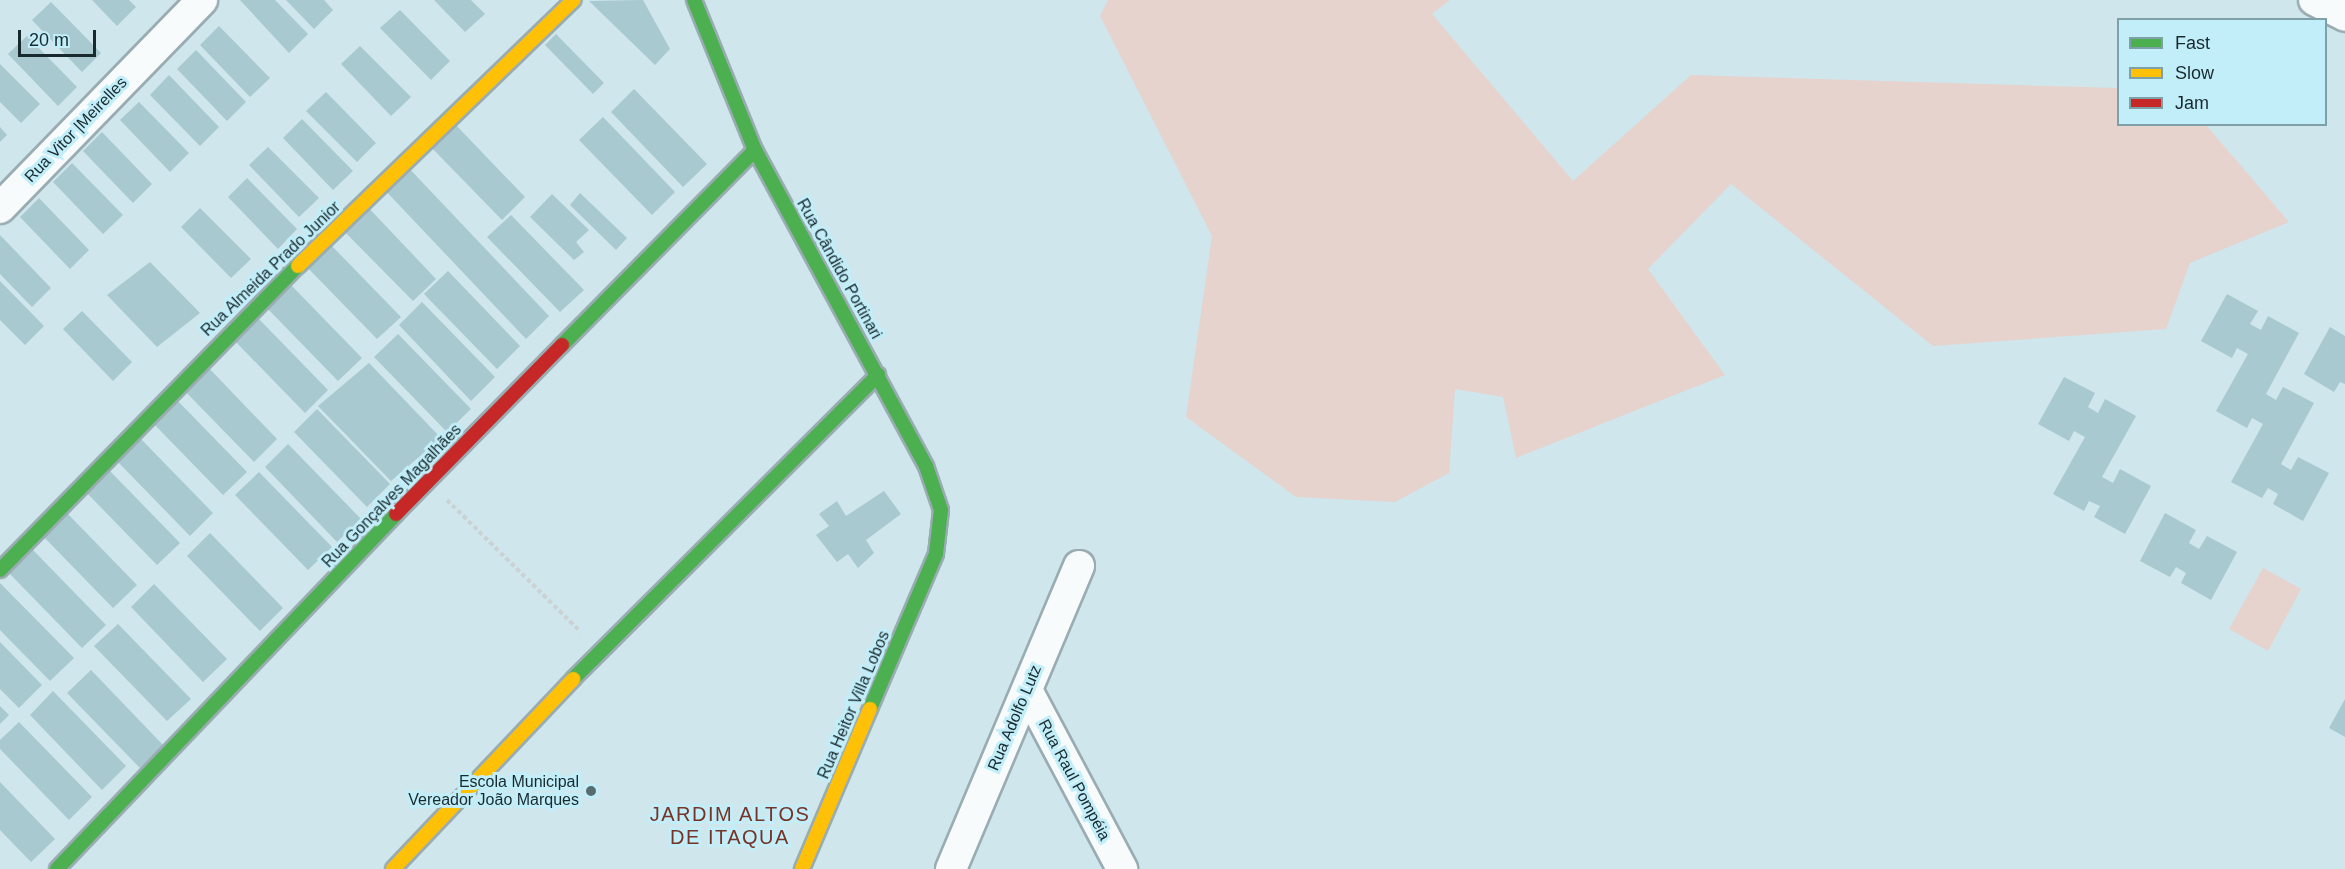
<!DOCTYPE html>
<meta charset="utf-8">
<style>
body{margin:0}
#map{position:relative;width:2345px;height:869px;overflow:hidden;background:#cee6ec;font-family:Arial,sans-serif}
div>[style]{position:absolute}
[style*='--x']{left:calc(var(--x)*1px);top:calc(var(--y)*1px);width:calc(var(--w)*1px);rotate:calc(var(--a)*1deg)}
.green>*{inset:0;background:#e7d3ce}
.building>*{inset:0;background:#a8c9d0}
.path>*{height:4px;margin-top:-2px;transform-origin:0;background:repeating-linear-gradient(90deg,#cbd2d4 0 4.5px,transparent 0 7.5px)}
.roads{filter:drop-shadow(2px 0 #99acb1) drop-shadow(-2px 0 #99acb1) drop-shadow(0 2px #99acb1) drop-shadow(0 -2px #99acb1)}
.street>*{height:30px;margin:-15px;padding:0 15px;transform-origin:15px;border-radius:15px;background:#f8fbfc}
.fast>*{height:14px;margin:-7px;padding:0 7px;transform-origin:7px;border-radius:7px;background:#4caf50}
.slow>*{height:14px;margin:-7px;padding:0 7px;transform-origin:7px;border-radius:7px;background:#ffc107}
.jam>*{height:14px;margin:-7px;padding:0 7px;transform-origin:7px;border-radius:7px;background:#c62828}
.dots>*{width:16px;height:16px;translate:-50% -50%;box-sizing:border-box;border:3px solid #c1eef9;border-radius:50%}
span{translate:-50% -50%;white-space:nowrap;text-align:center;line-height:1.15;-webkit-text-stroke:6px #c1eef9;paint-order:stroke}
.street-label{font-size:16px;color:#192a2e}
.poi-label{font-size:16px;color:#192a2e}
.right{translate:-100% -50%;text-align:right}
.quarter-label{font-size:20px;color:#783326;letter-spacing:1.5px}
.legend{position:absolute;left:2117px;top:18px;width:210px;height:108px;box-sizing:border-box;background:#c1eef9;border:2px solid #7ea0a8;margin:0;padding:8px 10px;list-style:none;font-size:18px;color:#192a2e}
.legend li{display:flex;align-items:center;gap:12px;height:30px}
.legend b{width:30px;border:2px solid #7ea0a8}
.scale{position:absolute;left:18px;top:30px;width:78px;height:27px;box-sizing:border-box;border:3px solid #192a2e;border-top:0;padding-left:8px;font-size:18px;line-height:21px;white-space:nowrap;color:#192a2e;-webkit-text-stroke:4px #c1eef9;paint-order:stroke}
</style>
<div id="map">
<div class="green">
<div style="clip-path:polygon(1108px 0,1450px 0,1432px 14px,1573px 181px,1691px 75px,2118px 88px,2118px 124px,2206px 125px,2289px 222px,2190px 263px,2166px 329px,1933px 346px,1731px 184px,1648px 269px,1725px 375px,1516px 458px,1503px 397px,1455px 389px,1449px 473px,1395px 502px,1296px 497px,1186px 417px,1212px 236px,1100px 16px)"></div>
<div style="clip-path:polygon(2263px 568px,2301px 589px,2268px 651px,2229px 629px)"></div>
</div>
<div class="building">
<div style="clip-path:polygon(92px 0,129px 0,136px 7px,117px 26px)"></div>
<div style="clip-path:polygon(240px 0,275px 0,308px 34px,289px 53px)"></div>
<div style="clip-path:polygon(286px 0,324px 0,333px 10px,314px 29px)"></div>
<div style="clip-path:polygon(434px 0,471px 0,485px 14px,465px 32px)"></div>
<div style="clip-path:polygon(643px 0,670px 49px,655px 65px,589px 1px)"></div>
<div style="clip-path:polygon(51px 2px,101px 53px,82px 72px,32px 20px)"></div>
<div style="clip-path:polygon(400px 10px,450px 61px,431px 80px,380px 28px)"></div>
<div style="clip-path:polygon(219px 26px,270px 78px,250px 97px,200px 45px)"></div>
<div style="clip-path:polygon(556px 34px,604px 83px,593px 94px,545px 45px)"></div>
<div style="clip-path:polygon(27px 36px,77px 87px,58px 106px,8px 54px)"></div>
<div style="clip-path:polygon(360px 46px,411px 97px,391px 116px,341px 64px)"></div>
<div style="clip-path:polygon(196px 50px,246px 102px,227px 121px,177px 69px)"></div>
<div style="clip-path:polygon(0 64px,40px 104px,21px 123px,0 102px)"></div>
<div style="clip-path:polygon(169px 75px,219px 127px,200px 146px,150px 95px)"></div>
<div style="clip-path:polygon(634px 89px,707px 164px,683px 187px,611px 112px)"></div>
<div style="clip-path:polygon(326px 92px,376px 143px,357px 162px,306px 111px)"></div>
<div style="clip-path:polygon(139px 102px,189px 153px,170px 172px,120px 120px)"></div>
<div style="clip-path:polygon(603px 117px,675px 192px,652px 215px,579px 140px)"></div>
<div style="clip-path:polygon(302px 119px,353px 171px,333px 190px,283px 138px)"></div>
<div style="clip-path:polygon(453px 122px,525px 197px,502px 220px,429px 145px)"></div>
<div style="clip-path:polygon(0 127px,7px 135px,0 142px)"></div>
<div style="clip-path:polygon(102px 132px,152px 184px,133px 203px,83px 151px)"></div>
<div style="clip-path:polygon(268px 147px,319px 198px,299px 217px,249px 165px)"></div>
<div style="clip-path:polygon(72px 163px,123px 215px,103px 234px,53px 182px)"></div>
<div style="clip-path:polygon(405px 164px,549px 316px,526px 339px,382px 187px)"></div>
<div style="clip-path:polygon(247px 178px,297px 229px,278px 249px,228px 197px)"></div>
<div style="clip-path:polygon(580px 193px,627px 238px,616px 250px,570px 205px)"></div>
<div style="clip-path:polygon(552px 194px,589px 230px,576px 242px,584px 252px,574px 260px,530px 217px)"></div>
<div style="clip-path:polygon(39px 198px,89px 250px,70px 269px,20px 217px)"></div>
<div style="clip-path:polygon(364px 203px,436px 279px,413px 301px,340px 227px)"></div>
<div style="clip-path:polygon(200px 208px,251px 259px,231px 278px,181px 227px)"></div>
<div style="clip-path:polygon(511px 215px,584px 290px,560px 312px,487px 237px)"></div>
<div style="clip-path:polygon(0 235px,51px 288px,32px 307px,0 274px)"></div>
<div style="clip-path:polygon(328px 242px,401px 317px,377px 339px,304px 264px)"></div>
<div style="clip-path:polygon(150px 262px,200px 313px,157px 347px,107px 295px)"></div>
<div style="clip-path:polygon(448px 271px,520px 346px,497px 369px,424px 294px)"></div>
<div style="clip-path:polygon(0 281px,44px 326px,25px 345px,0 320px)"></div>
<div style="clip-path:polygon(289px 283px,362px 358px,338px 381px,265px 306px)"></div>
<div style="clip-path:polygon(2227px 294px,2258px 311px,2250px 324px,2261px 330px,2268px 316px,2299px 333px,2266px 394px,2276px 400px,2283px 387px,2314px 403px,2281px 464px,2291px 470px,2298px 457px,2329px 473px,2303px 521px,2273px 504px,2278px 494px,2268px 488px,2262px 498px,2231px 482px,2263px 424px,2252px 418px,2247px 428px,2216px 411px,2248px 354px,2237px 348px,2232px 358px,2201px 341px)"></div>
<div style="clip-path:polygon(422px 302px,495px 377px,471px 401px,399px 325px)"></div>
<div style="clip-path:polygon(82px 311px,132px 362px,113px 381px,63px 329px)"></div>
<div style="clip-path:polygon(255px 315px,328px 390px,305px 413px,232px 338px)"></div>
<div style="clip-path:polygon(2330px 327px,2345px 336px,2345px 384px,2340px 382px,2334px 392px,2304px 374px)"></div>
<div style="clip-path:polygon(398px 334px,471px 409px,447px 432px,374px 357px)"></div>
<div style="clip-path:polygon(369px 363px,441px 438px,391px 481px,318px 406px)"></div>
<div style="clip-path:polygon(205px 364px,277px 439px,254px 462px,181px 387px)"></div>
<div style="clip-path:polygon(2064px 377px,2095px 393px,2088px 407px,2098px 413px,2105px 399px,2136px 416px,2102px 477px,2113px 483px,2120px 469px,2151px 486px,2125px 534px,2094px 517px,2100px 506px,2089px 501px,2084px 511px,2053px 494px,2085px 437px,2074px 431px,2069px 441px,2038px 424px)"></div>
<div style="clip-path:polygon(174px 397px,247px 472px,223px 495px,150px 420px)"></div>
<div style="clip-path:polygon(317px 409px,390px 484px,367px 507px,294px 432px)"></div>
<div style="clip-path:polygon(140px 438px,213px 513px,190px 536px,117px 461px)"></div>
<div style="clip-path:polygon(288px 444px,361px 519px,337px 542px,265px 467px)"></div>
<div style="clip-path:polygon(107px 468px,180px 543px,157px 565px,84px 490px)"></div>
<div style="clip-path:polygon(259px 472px,332px 547px,308px 570px,235px 495px)"></div>
<div style="clip-path:polygon(884px 491px,901px 514px,866px 540px,874px 553px,858px 568px,848px 554px,837px 562px,816px 535px,829px 526px,819px 514px,837px 501px,846px 516px)"></div>
<div style="clip-path:polygon(64px 510px,137px 585px,113px 608px,40px 533px)"></div>
<div style="clip-path:polygon(2165px 513px,2196px 530px,2189px 543px,2199px 549px,2207px 536px,2237px 552px,2211px 600px,2181px 583px,2186px 573px,2176px 567px,2170px 577px,2140px 561px)"></div>
<div style="clip-path:polygon(210px 533px,283px 608px,260px 631px,187px 556px)"></div>
<div style="clip-path:polygon(33px 550px,106px 625px,82px 648px,9px 573px)"></div>
<div style="clip-path:polygon(0 583px,74px 658px,50px 681px,0 630px)"></div>
<div style="clip-path:polygon(154px 584px,227px 659px,203px 682px,131px 607px)"></div>
<div style="clip-path:polygon(118px 624px,191px 699px,167px 721px,94px 646px)"></div>
<div style="clip-path:polygon(0 642px,42px 685px,19px 708px,0 689px)"></div>
<div style="clip-path:polygon(91px 670px,163px 745px,140px 768px,67px 693px)"></div>
<div style="clip-path:polygon(53px 691px,126px 766px,102px 790px,30px 715px)"></div>
<div style="clip-path:polygon(2345px 699px,2345px 737px,2329px 728px)"></div>
<div style="clip-path:polygon(0 706px,9px 715px,0 724px)"></div>
<div style="clip-path:polygon(19px 722px,92px 797px,69px 820px,0 749px,0 740px)"></div>
<div style="clip-path:polygon(0 782px,55px 839px,31px 862px,0 830px)"></div>
</div>
<div class="path">
<div style="--x:447;--y:500;--w:188;--a:44.6"></div>
</div>
<div class="roads">
<div class="street">
<div style="--x:2314;--y:0;--w:35;--a:27"></div>
<div style="--x:0;--y:208;--w:290;--a:-45.8"></div>
<div style="--x:1027;--y:690;--w:203;--a:62"></div>
<div style="--x:951;--y:869;--w:329;--a:-67.1"></div>
</div>
<div class="fast">
<div style="--x:694;--y:0;--w:162;--a:67.9"></div>
<div style="--x:755;--y:150;--w:359;--a:61.6"></div>
<div style="--x:926;--y:466;--w:46;--a:71.2"></div>
<div style="--x:941;--y:510;--w:44;--a:96.5"></div>
<div style="--x:936;--y:554;--w:168;--a:113.1"></div>
<div style="--x:562;--y:345;--w:274;--a:-45.3"></div>
<div style="--x:0;--y:570;--w:426;--a:-45.6"></div>
<div style="--x:573;--y:679;--w:431;--a:-44.9"></div>
<div style="--x:57;--y:869;--w:491;--a:-46.3"></div>
</div>
<div class="slow">
<div style="--x:298;--y:266;--w:383;--a:-44"></div>
<div style="--x:393;--y:869;--w:262;--a:-46.5"></div>
<div style="--x:802;--y:869;--w:174;--a:-67"></div>
</div>
<div class="jam">
<div style="--x:396;--y:514;--w:237;--a:-45.5"></div>
</div>
</div>
<div class="dots">
<div style="left:591px;top:791px;background:#586c70"></div>
</div>
<div class="street-label">
<span style="left:76px;top:130px;rotate:-46deg">Rua Vitor |Meirelles</span>
<span style="left:271px;top:269px;rotate:-44deg">Rua Almeida Prado Junior</span>
<span style="left:839px;top:269px;rotate:61deg">Rua Cândido Portinari</span>
<span style="left:392px;top:496px;rotate:-46deg">Rua Gonçalves Magalhães</span>
<span style="left:854px;top:705px;rotate:-67deg">Rua Heitor Villa Lobos</span>
<span style="left:1015px;top:718px;rotate:-67deg">Rua Adolfo Lutz</span>
<span style="left:1074px;top:780px;rotate:62deg">Rua Raul Pompéia</span>
</div>
<div class="poi-label">
<span class="right" style="left:579px;top:791px">Escola Municipal<br>Vereador João Marques</span>
</div>
<div class="quarter-label">
<span style="left:730px;top:826px">JARDIM ALTOS<br>DE ITAQUA</span>
</div>
<ul class="legend">
<li><b style="height:8px;background:#4caf50"></b>Fast</li>
<li><b style="height:8px;background:#ffc107"></b>Slow</li>
<li><b style="height:8px;background:#c62828"></b>Jam</li>
</ul>
<div class="scale">20 m</div>
</div>
